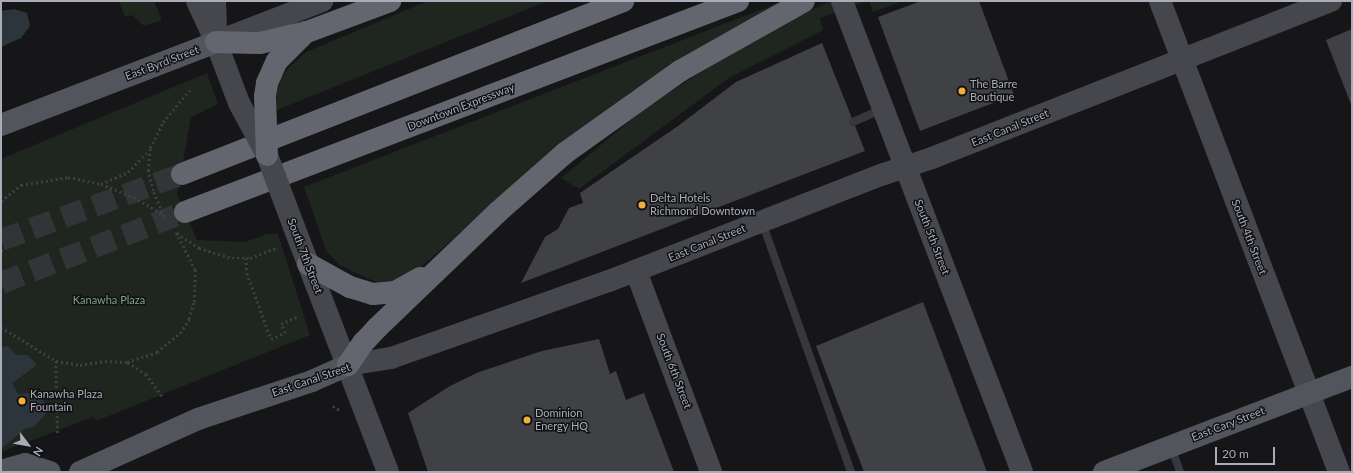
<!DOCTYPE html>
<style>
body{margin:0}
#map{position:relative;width:1353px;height:473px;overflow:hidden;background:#161618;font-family:Lato,sans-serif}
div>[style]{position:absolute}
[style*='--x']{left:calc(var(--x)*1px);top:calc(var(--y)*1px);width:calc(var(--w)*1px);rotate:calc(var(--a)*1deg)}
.green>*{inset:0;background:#1e261f}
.water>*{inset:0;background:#2c353c}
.building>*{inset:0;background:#404145}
.highway-tunnel>*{height:22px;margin-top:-11px;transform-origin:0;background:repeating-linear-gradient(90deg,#333438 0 22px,transparent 0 33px)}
.path>*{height:2.5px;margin-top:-1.25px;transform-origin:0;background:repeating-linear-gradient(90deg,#3d3f44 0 2px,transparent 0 5px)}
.lane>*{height:8px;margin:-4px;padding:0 4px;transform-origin:4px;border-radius:4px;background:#37383d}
.secondary>*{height:22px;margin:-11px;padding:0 11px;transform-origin:11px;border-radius:11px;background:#45474d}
.primary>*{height:22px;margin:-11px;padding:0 11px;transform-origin:11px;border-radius:11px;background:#53555c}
.highway>*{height:22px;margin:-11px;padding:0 11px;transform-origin:11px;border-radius:11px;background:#63666e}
.secondary-bridge>*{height:22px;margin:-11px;padding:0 11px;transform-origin:11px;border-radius:11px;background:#45474d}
.highway-bridge>*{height:22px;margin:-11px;padding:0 11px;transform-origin:11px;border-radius:11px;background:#63666e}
.dots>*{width:11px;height:11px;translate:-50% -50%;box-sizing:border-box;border:2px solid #111113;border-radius:50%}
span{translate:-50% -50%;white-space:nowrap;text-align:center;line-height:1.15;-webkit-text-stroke:3px #111113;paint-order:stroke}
.street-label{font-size:11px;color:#a8adb8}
.poi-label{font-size:11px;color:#a8adb8}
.left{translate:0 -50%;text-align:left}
.park-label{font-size:11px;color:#7fa381}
.frame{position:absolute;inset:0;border:2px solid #a8adb8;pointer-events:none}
.north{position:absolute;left:8px;top:425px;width:40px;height:40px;-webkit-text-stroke:3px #111113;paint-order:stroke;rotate:122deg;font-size:11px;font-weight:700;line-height:16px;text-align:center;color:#a8adb8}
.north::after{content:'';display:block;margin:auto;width:14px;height:18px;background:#a8adb8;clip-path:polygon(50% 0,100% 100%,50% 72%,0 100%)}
.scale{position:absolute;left:1215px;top:447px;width:60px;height:18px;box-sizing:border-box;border:2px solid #a8adb8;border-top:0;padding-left:5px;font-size:12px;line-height:14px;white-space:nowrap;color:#a8adb8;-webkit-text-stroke:3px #111113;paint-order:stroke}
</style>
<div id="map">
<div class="green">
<div style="clip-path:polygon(119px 1px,154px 1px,162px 20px,144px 26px,132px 15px,125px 17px)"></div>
<div style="clip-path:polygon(428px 1px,548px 1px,277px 110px,277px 91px,281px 79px,289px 67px,306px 52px)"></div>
<div style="clip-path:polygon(783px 1px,632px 91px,548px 155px,412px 275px,398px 282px,380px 284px,339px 265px,326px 250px,304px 187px)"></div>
<div style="clip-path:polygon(831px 1px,867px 1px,820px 18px,823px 30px,729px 78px,579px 189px,561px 178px,643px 110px,682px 84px,774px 28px)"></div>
<div style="clip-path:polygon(869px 1px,903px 1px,873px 12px)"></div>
<div style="clip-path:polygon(207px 73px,218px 104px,191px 117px,177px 194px,197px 240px,245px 242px,267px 234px,278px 234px,310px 335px,96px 421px,93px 417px,1px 452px,1px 159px)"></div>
</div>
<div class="water">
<div style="clip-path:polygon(14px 9px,27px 13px,30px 26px,21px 38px,1px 47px,1px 11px)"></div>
<div style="clip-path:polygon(8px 346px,16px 355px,28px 355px,37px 365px,12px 383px,18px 394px,36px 392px,50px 409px,34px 427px,26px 428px,1px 449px,1px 347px)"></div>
</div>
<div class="building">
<div style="clip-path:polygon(921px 1px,979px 1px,1014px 95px,920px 131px,878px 17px)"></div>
<div style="clip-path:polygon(1352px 29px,1352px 107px,1326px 40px)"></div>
<div style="clip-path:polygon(822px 43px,865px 151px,521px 283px,545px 237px,558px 229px,569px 208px,583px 203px,580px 193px,678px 126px,736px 82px)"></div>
<div style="clip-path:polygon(923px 302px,987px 472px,864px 472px,816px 346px)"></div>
<div style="clip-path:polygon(599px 339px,610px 374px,616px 371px,626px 400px,644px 393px,674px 472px,428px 472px,408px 413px,450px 386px,479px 372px,542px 351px)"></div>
</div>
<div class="highway-tunnel">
<div style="--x:1;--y:240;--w:193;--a:-20"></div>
<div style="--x:1;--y:283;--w:197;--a:-21.1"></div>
</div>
<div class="path">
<div style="--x:101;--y:184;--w:30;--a:-24"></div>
<div style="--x:128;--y:172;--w:30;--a:-46"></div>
<div style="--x:1;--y:201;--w:26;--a:-39"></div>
<div style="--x:21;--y:185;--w:48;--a:-9.7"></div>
<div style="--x:68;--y:177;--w:34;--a:12"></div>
<div style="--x:101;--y:184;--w:35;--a:22"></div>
<div style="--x:134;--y:197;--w:33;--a:31"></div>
<div style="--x:164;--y:217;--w:28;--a:-113"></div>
<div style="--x:153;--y:191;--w:21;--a:-104"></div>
<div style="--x:148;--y:171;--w:23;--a:-85"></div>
<div style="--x:150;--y:148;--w:29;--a:-63"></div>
<div style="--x:163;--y:122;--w:42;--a:-49.8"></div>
<div style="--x:177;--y:233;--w:27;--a:34"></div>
<div style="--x:199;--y:248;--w:34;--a:17"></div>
<div style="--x:232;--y:258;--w:18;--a:0"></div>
<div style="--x:250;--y:258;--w:30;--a:-21"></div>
<div style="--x:1;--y:250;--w:5;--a:11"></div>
<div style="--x:246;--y:258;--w:15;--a:86"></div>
<div style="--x:247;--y:273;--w:70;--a:70"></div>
<div style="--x:271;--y:339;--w:15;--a:-23"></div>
<div style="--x:285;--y:333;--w:10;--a:-114"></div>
<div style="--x:281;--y:324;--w:20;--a:-24"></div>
<div style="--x:1;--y:327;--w:65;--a:31.7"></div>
<div style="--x:56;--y:361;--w:24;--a:9"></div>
<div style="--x:80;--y:365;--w:25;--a:-9"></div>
<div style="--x:105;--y:361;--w:22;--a:3"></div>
<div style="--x:127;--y:362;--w:32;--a:-18"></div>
<div style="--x:157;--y:352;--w:30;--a:-40"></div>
<div style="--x:180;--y:333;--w:17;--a:-57"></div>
<div style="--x:189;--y:319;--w:18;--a:-74"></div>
<div style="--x:194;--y:302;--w:32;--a:-88"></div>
<div style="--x:195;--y:270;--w:44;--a:-117.1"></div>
<div style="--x:56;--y:361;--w:75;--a:88.5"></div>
<div style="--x:128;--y:362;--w:22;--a:34"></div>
<div style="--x:146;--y:374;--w:29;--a:54"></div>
<div style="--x:333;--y:406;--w:9;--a:32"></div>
</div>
<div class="lane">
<div style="--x:853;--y:122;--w:32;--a:-24"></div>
<div style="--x:762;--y:222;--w:265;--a:70.4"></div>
<div style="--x:1171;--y:447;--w:27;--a:70"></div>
</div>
<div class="secondary">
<div style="--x:197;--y:1;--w:45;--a:65.1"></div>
<div style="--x:216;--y:42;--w:65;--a:69.3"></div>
<div style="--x:215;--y:1;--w:34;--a:88"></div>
<div style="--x:842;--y:1;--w:504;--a:69.08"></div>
<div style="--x:1160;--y:1;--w:504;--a:69.19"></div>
<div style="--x:216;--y:42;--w:114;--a:-21.1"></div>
<div style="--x:294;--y:227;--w:262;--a:69"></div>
<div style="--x:636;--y:271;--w:215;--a:69.5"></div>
<div style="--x:348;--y:365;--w:44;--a:-9.2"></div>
<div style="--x:391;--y:358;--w:231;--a:-19.5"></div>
<div style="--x:609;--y:281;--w:295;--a:-21.3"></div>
<div style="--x:884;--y:174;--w:51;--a:-18.4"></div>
<div style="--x:932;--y:158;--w:429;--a:-21.5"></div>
</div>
<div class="primary">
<div style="--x:1;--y:125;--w:230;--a:-21.1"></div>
<div style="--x:1;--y:471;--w:25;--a:-16"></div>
<div style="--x:25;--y:464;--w:26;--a:18"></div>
<div style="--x:80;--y:472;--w:129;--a:-24.2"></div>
<div style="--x:198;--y:419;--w:120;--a:-18.4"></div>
<div style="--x:312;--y:381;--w:39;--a:-24"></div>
<div style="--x:1104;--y:472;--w:266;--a:-21"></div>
</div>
<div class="highway">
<div style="--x:216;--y:42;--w:44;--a:1.3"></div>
<div style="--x:260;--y:43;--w:48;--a:-13.2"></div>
<div style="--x:307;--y:32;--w:89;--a:-20.5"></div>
<div style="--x:265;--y:96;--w:13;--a:-81"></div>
<div style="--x:267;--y:83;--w:24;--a:-66"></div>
<div style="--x:277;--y:61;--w:41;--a:-45"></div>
<div style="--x:182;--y:174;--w:474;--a:-21.4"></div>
<div style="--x:185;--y:212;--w:592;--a:-20.88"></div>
<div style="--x:308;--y:264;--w:48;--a:28.7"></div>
<div style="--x:350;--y:287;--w:24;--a:17"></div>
<div style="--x:373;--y:294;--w:22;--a:-5"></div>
<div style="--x:395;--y:292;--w:29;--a:-29"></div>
<div style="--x:348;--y:365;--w:27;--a:-56"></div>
<div style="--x:363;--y:343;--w:21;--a:-47"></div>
<div style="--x:377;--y:328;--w:168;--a:-43.8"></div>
<div style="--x:498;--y:212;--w:89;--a:-41.4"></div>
<div style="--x:565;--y:153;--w:141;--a:-35.5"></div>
<div style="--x:680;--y:71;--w:142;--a:-29.4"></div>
</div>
<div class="secondary-bridge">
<div style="--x:239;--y:103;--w:59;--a:61.7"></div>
<div style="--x:267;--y:155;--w:77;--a:69.4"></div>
</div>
<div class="highway-bridge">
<div style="--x:265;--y:96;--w:59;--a:88.1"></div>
</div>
<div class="dots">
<div style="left:962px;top:91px;background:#f2b134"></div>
<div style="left:642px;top:205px;background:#f2b134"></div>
<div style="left:22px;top:401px;background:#f2b134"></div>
<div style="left:527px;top:420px;background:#f2b134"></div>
</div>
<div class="street-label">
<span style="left:162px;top:63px;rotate:-21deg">East Byrd Street</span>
<span style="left:461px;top:107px;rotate:-21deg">Downtown Expressway</span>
<span style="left:1010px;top:128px;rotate:-22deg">East Canal Street</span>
<span style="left:932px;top:237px;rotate:69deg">South 5th Street</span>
<span style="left:1249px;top:237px;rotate:69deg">South 4th Street</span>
<span style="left:707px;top:243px;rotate:-22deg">East Canal Street</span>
<span style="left:305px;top:256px;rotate:69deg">South 7th Street</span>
<span style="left:674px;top:371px;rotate:69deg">South 6th Street</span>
<span style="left:311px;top:380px;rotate:-19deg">East Canal Street</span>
<span style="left:1228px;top:424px;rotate:-21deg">East Cary Street</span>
</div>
<div class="poi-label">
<span class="left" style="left:970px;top:91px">The Barre<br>Boutique</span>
<span class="left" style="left:650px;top:205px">Delta Hotels<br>Richmond Downtown</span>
<span class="left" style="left:30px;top:401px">Kanawha Plaza<br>Fountain</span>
<span class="left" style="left:535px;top:420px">Dominion<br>Energy HQ</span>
</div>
<div class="park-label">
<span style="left:109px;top:300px">Kanawha Plaza</span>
</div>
<div class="frame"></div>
<div class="north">N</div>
<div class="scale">20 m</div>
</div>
